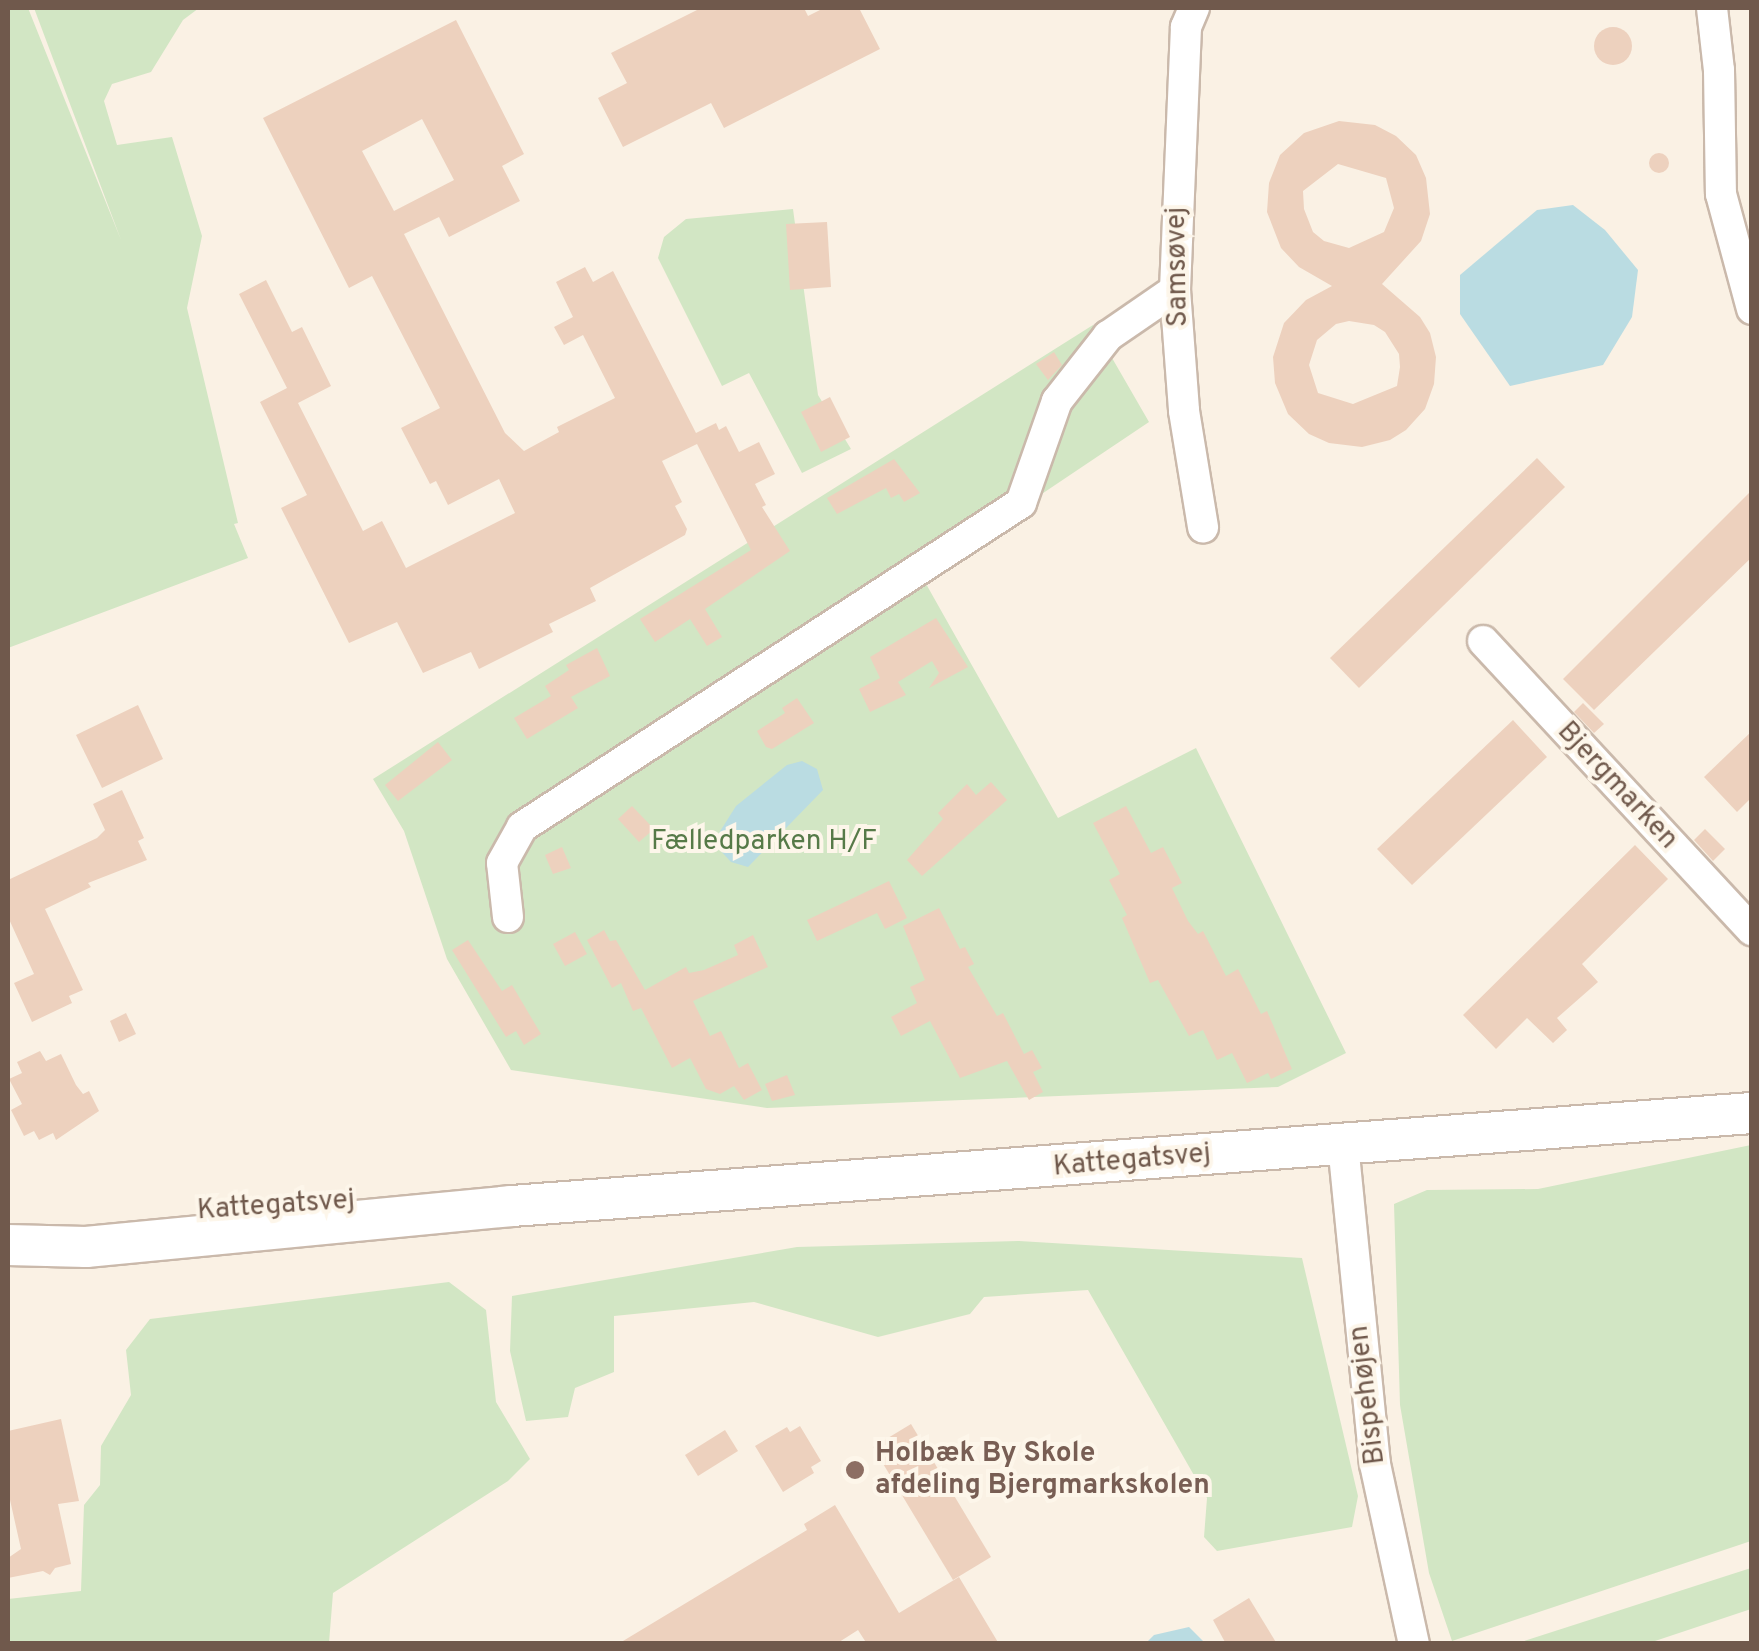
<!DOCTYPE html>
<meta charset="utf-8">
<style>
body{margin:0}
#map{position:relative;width:1759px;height:1651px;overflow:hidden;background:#faf1e4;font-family:Overpass,sans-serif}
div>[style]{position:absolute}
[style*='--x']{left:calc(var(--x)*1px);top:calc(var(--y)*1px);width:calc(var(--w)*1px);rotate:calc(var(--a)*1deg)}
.green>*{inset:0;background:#d2e6c4}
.water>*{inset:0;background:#badce2}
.building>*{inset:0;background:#edd1be}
.round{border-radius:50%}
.roads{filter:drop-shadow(2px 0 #cab9ab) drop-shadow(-2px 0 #cab9ab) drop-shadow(0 2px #cab9ab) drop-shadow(0 -2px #cab9ab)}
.street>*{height:30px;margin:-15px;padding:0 15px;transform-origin:15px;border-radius:15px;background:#fff}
.secondary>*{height:40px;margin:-20px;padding:0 20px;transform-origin:20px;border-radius:20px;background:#fff}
.dots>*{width:28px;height:28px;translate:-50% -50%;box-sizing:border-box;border:5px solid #fdf6ea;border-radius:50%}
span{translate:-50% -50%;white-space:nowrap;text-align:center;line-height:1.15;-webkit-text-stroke:8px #fdf6ea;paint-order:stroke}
.street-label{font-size:28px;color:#70594c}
.park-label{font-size:28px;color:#567a48}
.education-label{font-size:28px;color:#785e54;font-weight:700}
.left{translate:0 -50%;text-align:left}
.frame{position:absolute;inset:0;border:10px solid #70594c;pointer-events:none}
</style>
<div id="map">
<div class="green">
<div style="clip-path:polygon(8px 8px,28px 8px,121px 240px,34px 8px,199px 8px,183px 20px,151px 72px,112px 84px,104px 101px,117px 145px,172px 137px,202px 236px,187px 308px,238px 523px,234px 524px,248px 558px,8px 648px)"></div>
<div style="clip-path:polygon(793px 209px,818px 395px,851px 449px,802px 473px,749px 373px,722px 386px,658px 258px,664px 237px,686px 219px)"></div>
<div style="clip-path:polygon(1093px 325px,1149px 422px,921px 575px,1058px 818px,1196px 748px,1346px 1053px,1278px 1087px,767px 1108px,511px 1070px,447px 959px,404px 831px,373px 779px)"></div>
<div style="clip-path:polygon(1751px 1145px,1751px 1541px,1452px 1641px,1429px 1573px,1400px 1405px,1394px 1204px,1427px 1190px,1538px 1189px)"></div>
<div style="clip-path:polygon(1019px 1241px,1302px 1258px,1358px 1496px,1352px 1527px,1217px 1551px,1204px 1537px,1207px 1498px,1088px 1290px,984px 1297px,970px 1314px,878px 1337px,754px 1302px,614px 1316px,614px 1372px,575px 1388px,568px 1417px,526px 1421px,510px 1351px,512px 1296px,797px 1247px)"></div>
<div style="clip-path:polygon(449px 1282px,486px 1310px,496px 1402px,530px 1459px,508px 1481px,333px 1593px,329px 1643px,8px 1643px,8px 1599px,81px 1591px,84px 1505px,100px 1485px,101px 1446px,131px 1395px,126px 1350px,150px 1319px)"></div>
<div style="clip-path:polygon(1751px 1568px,1751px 1609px,1649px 1643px,1518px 1643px)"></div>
</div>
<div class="water">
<div style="clip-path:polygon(1573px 205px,1605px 230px,1638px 270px,1632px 317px,1603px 365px,1510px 386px,1460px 314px,1460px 275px,1537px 210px)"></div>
<div style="clip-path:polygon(802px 761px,817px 769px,823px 790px,748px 867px,731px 862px,718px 848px,719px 833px,736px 806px,787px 765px)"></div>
<div style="clip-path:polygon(1189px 1627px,1205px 1643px,1146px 1643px,1154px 1635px)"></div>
</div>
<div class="building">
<div style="clip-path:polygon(701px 8px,804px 8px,808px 16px,824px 8px,859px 8px,880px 49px,724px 128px,711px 103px,623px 147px,598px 98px,627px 83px,611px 53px)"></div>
<div style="clip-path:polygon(evenodd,456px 20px,524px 154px,502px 166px,520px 201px,449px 237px,439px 217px,404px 234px,505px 433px,524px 451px,559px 432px,557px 427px,615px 398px,583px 335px,564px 345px,554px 327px,573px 317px,556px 282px,585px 267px,593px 282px,613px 271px,696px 433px,716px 423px,719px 430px,726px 426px,739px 452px,759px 442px,775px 474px,755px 484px,766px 505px,762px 507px,790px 551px,705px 609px,722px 637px,707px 646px,690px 619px,655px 642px,640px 619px,751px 550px,697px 444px,662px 461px,682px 502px,675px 506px,687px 529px,685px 535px,590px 588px,596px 601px,549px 624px,553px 632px,479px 669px,471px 652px,423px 673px,397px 622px,349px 643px,281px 508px,307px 495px,260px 402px,287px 388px,239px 294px,266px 280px,292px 332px,302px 327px,331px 386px,298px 403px,363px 531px,382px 521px,406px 568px,515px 513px,499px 479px,448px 505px,436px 481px,430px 484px,401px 428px,440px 408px,372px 276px,349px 288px,263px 118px,456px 20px,422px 119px,454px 180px,394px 211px,362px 151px,422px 119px)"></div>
<div class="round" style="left:1594px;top:27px;width:38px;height:38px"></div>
<div style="clip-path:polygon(evenodd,1339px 121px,1375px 125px,1396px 136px,1416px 155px,1426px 178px,1430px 214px,1421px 241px,1382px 284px,1420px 317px,1430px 333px,1436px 357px,1434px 384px,1425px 409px,1406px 430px,1390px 440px,1362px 447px,1329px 443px,1309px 434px,1288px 414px,1275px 383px,1273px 357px,1284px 323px,1306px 300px,1332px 286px,1299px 267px,1281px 248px,1267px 212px,1269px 183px,1280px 155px,1304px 133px,1339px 121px,1338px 164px,1386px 178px,1394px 208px,1384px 232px,1349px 248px,1324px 241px,1313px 232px,1304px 209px,1303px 191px,1338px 164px,1339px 121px,1349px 321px,1374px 325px,1385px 332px,1399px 354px,1400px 367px,1397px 386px,1353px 404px,1318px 393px,1309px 365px,1317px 340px,1336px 324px,1349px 321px)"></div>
<div class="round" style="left:1649px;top:153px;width:20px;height:20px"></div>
<div style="clip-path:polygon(827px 222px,831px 287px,790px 290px,786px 224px)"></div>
<div style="clip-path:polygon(1054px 352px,1062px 365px,1048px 380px,1036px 364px)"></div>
<div style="clip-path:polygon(830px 397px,850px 437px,821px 452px,801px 412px)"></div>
<div style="clip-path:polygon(1537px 458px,1565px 487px,1359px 688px,1330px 658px)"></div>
<div style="clip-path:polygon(894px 459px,920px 493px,904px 502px,899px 494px,891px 498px,886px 488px,837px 514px,827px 498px)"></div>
<div style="clip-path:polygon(1752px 490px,1752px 557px,1594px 710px,1563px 679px)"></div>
<div style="clip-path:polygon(936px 618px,968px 667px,929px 688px,939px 673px,932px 661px,898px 682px,906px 695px,870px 712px,859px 689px,880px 678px,870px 657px)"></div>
<div style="clip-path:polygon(597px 648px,610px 676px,571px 697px,578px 708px,527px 739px,514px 718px,551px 696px,545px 686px,569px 670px,566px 665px)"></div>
<div style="clip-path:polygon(797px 698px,814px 723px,772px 749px,766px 747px,757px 731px,785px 713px,782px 708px)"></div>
<div style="clip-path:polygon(1583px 703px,1604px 724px,1594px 733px,1574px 712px)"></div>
<div style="clip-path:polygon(138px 705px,163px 759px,102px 788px,76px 735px)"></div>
<div style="clip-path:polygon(1513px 720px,1547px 757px,1412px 885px,1377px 849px)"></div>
<div style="clip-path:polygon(1752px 731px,1752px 797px,1737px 812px,1704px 777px)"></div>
<div style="clip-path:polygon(438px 742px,452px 760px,398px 801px,385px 785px)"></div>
<div style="clip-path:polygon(991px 782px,1007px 800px,922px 876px,907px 860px,943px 819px,938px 813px,967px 784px,976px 795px)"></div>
<div style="clip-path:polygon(122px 790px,144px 838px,138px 841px,147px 860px,88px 883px,91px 887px,45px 909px,83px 990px,69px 996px,72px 1003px,32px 1022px,14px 983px,34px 974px,8px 917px,8px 880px,97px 838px,105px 830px,93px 804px)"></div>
<div style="clip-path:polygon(632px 806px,654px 829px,639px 842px,618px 819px)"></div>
<div style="clip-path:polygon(1126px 806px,1151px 853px,1163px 847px,1182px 883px,1172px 888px,1188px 921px,1198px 934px,1203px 931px,1226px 976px,1238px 969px,1261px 1014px,1267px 1011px,1292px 1069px,1271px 1079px,1268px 1073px,1247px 1083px,1232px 1053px,1217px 1060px,1203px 1030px,1189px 1036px,1158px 980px,1150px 983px,1122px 918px,1127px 915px,1109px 880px,1120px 874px,1093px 823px)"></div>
<div style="clip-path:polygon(1705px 829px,1725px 849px,1713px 861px,1694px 840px)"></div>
<div style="clip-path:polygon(1635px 845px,1668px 879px,1582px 964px,1598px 982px,1557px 1018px,1567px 1030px,1553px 1043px,1527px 1018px,1496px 1049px,1463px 1015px)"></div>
<div style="clip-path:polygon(562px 847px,571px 868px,553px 874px,545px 855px)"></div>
<div style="clip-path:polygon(889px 881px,907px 918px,885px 929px,877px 913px,817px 941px,807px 920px)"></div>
<div style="clip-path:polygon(939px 908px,960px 949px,965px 947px,974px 964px,968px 967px,997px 1016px,1003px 1013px,1024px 1054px,1032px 1050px,1042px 1068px,1033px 1072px,1043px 1092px,1029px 1100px,1007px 1061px,960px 1078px,930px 1021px,901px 1036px,891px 1017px,917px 1003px,910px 987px,925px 980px,903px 926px)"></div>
<div style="clip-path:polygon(604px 930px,610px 941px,616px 940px,645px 990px,686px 967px,689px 973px,704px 970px,738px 955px,734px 945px,753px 935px,768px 967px,693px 1001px,710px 1036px,721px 1031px,739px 1068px,748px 1063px,762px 1090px,744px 1100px,734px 1086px,720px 1094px,706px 1089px,690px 1058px,672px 1068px,641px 1008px,633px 1011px,621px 983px,612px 988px,587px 940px)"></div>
<div style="clip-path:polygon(575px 932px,587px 954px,565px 966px,553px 944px)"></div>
<div style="clip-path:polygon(468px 940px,502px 991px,512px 985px,541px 1034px,524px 1045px,516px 1031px,506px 1037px,452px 950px)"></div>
<div style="clip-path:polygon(126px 1013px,136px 1034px,119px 1042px,110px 1021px)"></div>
<div style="clip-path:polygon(40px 1051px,46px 1061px,61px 1054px,76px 1085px,83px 1094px,89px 1091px,99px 1111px,56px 1140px,53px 1133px,39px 1140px,34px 1131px,24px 1136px,11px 1110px,22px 1104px,9px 1079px,22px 1073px,17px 1062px)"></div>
<div style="clip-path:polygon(787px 1075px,795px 1095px,772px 1101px,765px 1084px)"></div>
<div style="clip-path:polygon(61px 1419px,79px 1501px,58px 1504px,71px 1564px,55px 1568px,50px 1575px,43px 1571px,8px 1578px,8px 1558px,21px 1549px,8px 1491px,8px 1431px)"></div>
<div style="clip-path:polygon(911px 1424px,991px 1557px,953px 1580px,873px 1447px)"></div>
<div style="clip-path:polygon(800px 1426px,821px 1461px,811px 1467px,814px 1473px,783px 1492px,755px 1446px,787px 1427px,790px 1432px)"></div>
<div style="clip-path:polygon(725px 1430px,738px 1451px,698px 1476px,685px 1455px)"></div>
<div style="clip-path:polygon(835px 1505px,899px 1613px,959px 1577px,999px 1644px,867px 1644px,858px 1630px,836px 1644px,618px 1644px,807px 1530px,804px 1524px)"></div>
<div style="clip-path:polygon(1249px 1598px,1277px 1644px,1226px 1644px,1213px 1620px)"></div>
</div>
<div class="roads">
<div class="street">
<div style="--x:1194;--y:8;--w:21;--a:113"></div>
<div style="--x:1186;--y:27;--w:263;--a:92.4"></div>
<div style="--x:1175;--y:290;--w:121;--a:85.7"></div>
<div style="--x:1184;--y:411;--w:118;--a:80.7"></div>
<div style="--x:1712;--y:8;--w:62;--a:83.6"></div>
<div style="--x:1719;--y:70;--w:124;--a:89.1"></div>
<div style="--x:1721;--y:194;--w:119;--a:74.9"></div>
<div style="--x:1483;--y:641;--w:395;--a:47.1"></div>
<div style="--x:508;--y:917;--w:54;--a:-96.3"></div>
<div style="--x:502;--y:863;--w:41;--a:-60.9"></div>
<div style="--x:522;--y:827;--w:595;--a:-33"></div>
<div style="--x:1021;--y:503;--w:108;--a:-70.6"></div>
<div style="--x:1057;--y:401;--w:83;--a:-51.9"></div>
<div style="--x:1108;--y:336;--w:81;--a:-34.5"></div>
<div style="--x:1343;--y:1144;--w:322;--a:84.3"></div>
<div style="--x:1375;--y:1464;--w:184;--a:77.8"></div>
</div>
<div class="secondary">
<div style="--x:8;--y:1245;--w:78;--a:1.5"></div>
<div style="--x:86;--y:1247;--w:428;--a:-5.5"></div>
<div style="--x:512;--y:1206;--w:1243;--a:-4.29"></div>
</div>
</div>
<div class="dots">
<div style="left:855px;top:1470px;background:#8d6e63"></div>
</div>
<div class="street-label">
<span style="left:1178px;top:267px;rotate:-91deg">Samsøvej</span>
<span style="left:1617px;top:786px;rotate:47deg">Bjergmarken</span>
<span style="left:1132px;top:1161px;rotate:-5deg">Kattegatsvej</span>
<span style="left:276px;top:1206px;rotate:-4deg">Kattegatsvej</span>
<span style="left:1368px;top:1395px;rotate:-97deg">Bispehøjen</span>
</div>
<div class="park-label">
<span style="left:764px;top:842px">Fælledparken H/F</span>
</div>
<div class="education-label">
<span class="left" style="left:875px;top:1470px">Holbæk By Skole<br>afdeling Bjergmarkskolen</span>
</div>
<div class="frame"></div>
</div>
